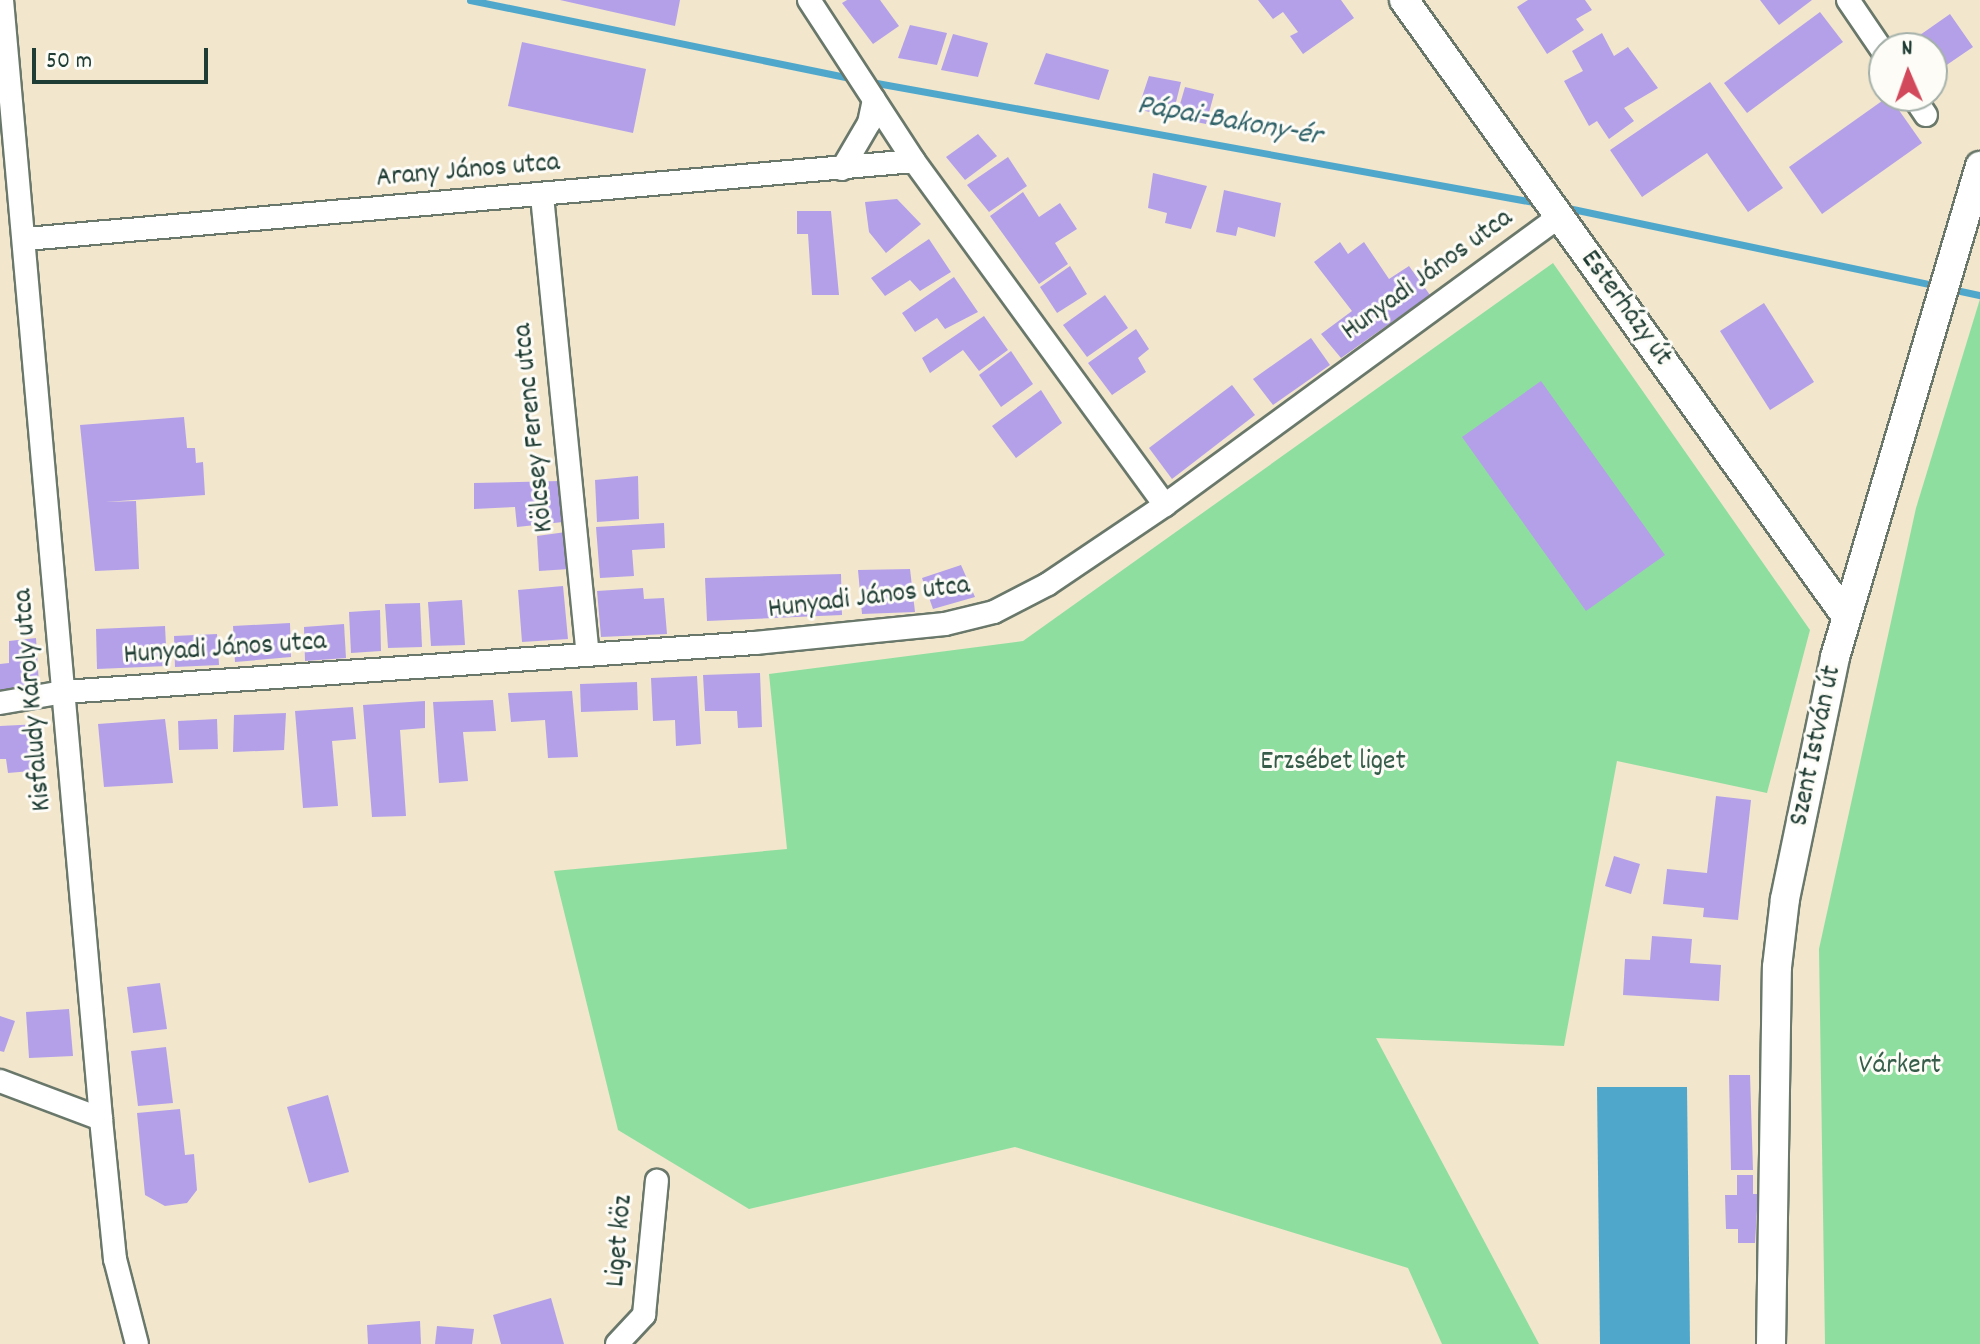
<!DOCTYPE html>
<meta charset="utf-8">
<style>
body{margin:0}
#map{position:relative;width:1980px;height:1344px;overflow:hidden;background:#f2e6cd;font-family:Dekko,sans-serif}
div>[style]{position:absolute}
[style*='--x']{left:calc(var(--x)*1px);top:calc(var(--y)*1px);width:calc(var(--w)*1px);rotate:calc(var(--a)*1deg)}
.green>*{inset:0;background:#8edf9f}
.water>*{inset:0;background:#4fa8cc}
.stream>*{height:7px;margin:-3.5px;padding:0 3.5px;transform-origin:3.5px;border-radius:3.5px;background:#4fa8cc}
.building>*{inset:0;background:#b4a0e9}
.roads{filter:drop-shadow(2px 0 #69786a) drop-shadow(-2px 0 #69786a) drop-shadow(0 2px #69786a) drop-shadow(0 -2px #69786a)}
.minor>*{height:22px;margin:-11px;padding:0 11px;transform-origin:11px;border-radius:11px;background:#fff}
.tertiary>*{height:28px;margin:-14px;padding:0 14px;transform-origin:14px;border-radius:14px;background:#fff}
span{translate:-50% -50%;white-space:nowrap;text-align:center;line-height:1.15;-webkit-text-stroke:6px #fdfcf7;paint-order:stroke}
.street-label{font-size:28px;color:#1f3d34}
.park-label{font-size:28px;color:#355d49}
.water-label{font-size:30px;color:#306269;font-style:italic}
.north{position:absolute;left:1868px;top:32px;width:80px;height:80px;box-sizing:border-box;background:#fdfcf7;border:2px solid #a4b0a9;border-radius:50%;rotate:358deg;font-size:22px;font-weight:700;line-height:32px;text-align:center;color:#1f3d34}
.north::after{content:'';display:block;margin:auto;width:28px;height:36px;background:#d1495b;clip-path:polygon(50% 0,100% 100%,50% 72%,0 100%)}
.scale{position:absolute;left:32px;top:48px;width:176px;height:36px;box-sizing:border-box;border:4px solid #1f3d34;border-top:0;padding-left:10px;font-size:24px;line-height:28px;white-space:nowrap;color:#1f3d34;-webkit-text-stroke:6px #fdfcf7;paint-order:stroke}
</style>
<div id="map">
<div class="green">
<div style="clip-path:polygon(1553px 263px,1810px 630px,1767px 793px,1617px 761px,1564px 1046px,1376px 1038px,1539px 1344px,1442px 1344px,1408px 1268px,1015px 1147px,749px 1209px,618px 1130px,554px 871px,787px 849px,769px 674px,1023px 641px)"></div>
<div style="clip-path:polygon(1980px 299px,1980px 1344px,1825px 1344px,1819px 949px,1916px 508px)"></div>
</div>
<div class="water">
<div style="clip-path:polygon(1597px 1087px,1687px 1087px,1690px 1344px,1600px 1344px)"></div>
</div>
<div class="stream">
<div style="--x:470;--y:0;--w:393;--a:11.6"></div>
<div style="--x:871;--y:82;--w:679;--a:10.27"></div>
<div style="--x:1563;--y:207;--w:384;--a:11.9"></div>
<div style="--x:1951;--y:289;--w:30;--a:12"></div>
</div>
<div class="building">
<div style="clip-path:polygon(560px 0,680px 0,675px 26px)"></div>
<div style="clip-path:polygon(847px 0,880px 0,899px 26px,873px 44px,842px 3px)"></div>
<div style="clip-path:polygon(1258px 0,1341px 0,1354px 18px,1303px 54px,1290px 36px,1298px 32px,1283px 12px,1273px 19px)"></div>
<div style="clip-path:polygon(1528px 0,1585px 0,1592px 10px,1576px 19px,1584px 30px,1547px 54px,1517px 7px)"></div>
<div style="clip-path:polygon(1760px 0,1812px 0,1779px 25px)"></div>
<div style="clip-path:polygon(1820px 12px,1843px 42px,1747px 113px,1724px 83px)"></div>
<div style="clip-path:polygon(1950px 14px,1973px 47px,1932px 75px,1932px 48px,1914px 48px,1910px 42px)"></div>
<div style="clip-path:polygon(910px 25px,947px 33px,937px 65px,898px 58px)"></div>
<div style="clip-path:polygon(1602px 33px,1614px 56px,1628px 47px,1658px 88px,1624px 108px,1634px 121px,1609px 139px,1597px 121px,1589px 126px,1564px 81px,1583px 71px,1572px 51px)"></div>
<div style="clip-path:polygon(953px 34px,988px 43px,978px 77px,941px 70px)"></div>
<div style="clip-path:polygon(522px 42px,646px 69px,633px 133px,508px 106px)"></div>
<div style="clip-path:polygon(1046px 53px,1109px 70px,1099px 100px,1034px 84px)"></div>
<div style="clip-path:polygon(1149px 76px,1181px 82px,1172px 118px,1138px 109px)"></div>
<div style="clip-path:polygon(1710px 82px,1783px 188px,1748px 212px,1707px 153px,1642px 197px,1610px 150px)"></div>
<div style="clip-path:polygon(1185px 87px,1214px 94px,1206px 124px,1176px 118px)"></div>
<div style="clip-path:polygon(1889px 96px,1922px 143px,1822px 214px,1789px 167px)"></div>
<div style="clip-path:polygon(978px 134px,997px 156px,965px 180px,946px 157px)"></div>
<div style="clip-path:polygon(1008px 157px,1027px 186px,989px 212px,967px 185px)"></div>
<div style="clip-path:polygon(1153px 173px,1207px 186px,1191px 229px,1165px 223px,1167px 213px,1148px 208px)"></div>
<div style="clip-path:polygon(1224px 190px,1281px 203px,1275px 237px,1238px 227px,1236px 236px,1216px 232px)"></div>
<div style="clip-path:polygon(1023px 192px,1039px 217px,1060px 203px,1077px 229px,1055px 243px,1068px 264px,1039px 284px,990px 216px)"></div>
<div style="clip-path:polygon(897px 199px,921px 224px,886px 253px,869px 232px,865px 202px)"></div>
<div style="clip-path:polygon(797px 211px,831px 211px,839px 295px,812px 295px,808px 234px,797px 234px)"></div>
<div style="clip-path:polygon(929px 239px,951px 272px,920px 291px,910px 280px,885px 296px,871px 278px)"></div>
<div style="clip-path:polygon(1340px 242px,1348px 254px,1364px 242px,1389px 279px,1409px 266px,1430px 295px,1341px 358px,1321px 334px,1352px 311px,1314px 262px)"></div>
<div style="clip-path:polygon(1070px 266px,1087px 294px,1057px 313px,1040px 287px)"></div>
<div style="clip-path:polygon(954px 277px,978px 312px,945px 329px,937px 318px,915px 332px,902px 313px)"></div>
<div style="clip-path:polygon(1105px 295px,1128px 328px,1087px 357px,1063px 325px)"></div>
<div style="clip-path:polygon(1764px 303px,1814px 382px,1770px 410px,1720px 331px)"></div>
<div style="clip-path:polygon(984px 316px,1008px 350px,979px 371px,963px 350px,930px 373px,922px 358px)"></div>
<div style="clip-path:polygon(1136px 329px,1149px 349px,1138px 358px,1146px 372px,1112px 395px,1088px 363px)"></div>
<div style="clip-path:polygon(1311px 338px,1330px 365px,1273px 405px,1253px 379px)"></div>
<div style="clip-path:polygon(1011px 351px,1033px 384px,1001px 407px,979px 375px)"></div>
<div style="clip-path:polygon(1541px 381px,1665px 555px,1586px 611px,1462px 437px)"></div>
<div style="clip-path:polygon(1232px 385px,1255px 415px,1172px 479px,1149px 448px)"></div>
<div style="clip-path:polygon(1041px 390px,1062px 423px,1016px 458px,992px 426px)"></div>
<div style="clip-path:polygon(184px 417px,187px 448px,195px 448px,196px 463px,203px 462px,205px 495px,105px 502px,136px 501px,139px 569px,95px 571px,80px 425px)"></div>
<div style="clip-path:polygon(638px 476px,639px 519px,597px 522px,595px 480px)"></div>
<div style="clip-path:polygon(560px 481px,563px 522px,517px 527px,515px 507px,474px 509px,474px 483px)"></div>
<div style="clip-path:polygon(664px 523px,665px 548px,632px 550px,634px 576px,600px 578px,596px 527px)"></div>
<div style="clip-path:polygon(566px 532px,569px 569px,539px 571px,537px 536px)"></div>
<div style="clip-path:polygon(961px 565px,975px 597px,933px 609px,922px 578px)"></div>
<div style="clip-path:polygon(910px 569px,915px 612px,862px 614px,858px 570px)"></div>
<div style="clip-path:polygon(841px 574px,842px 615px,707px 621px,705px 578px)"></div>
<div style="clip-path:polygon(563px 586px,568px 639px,522px 642px,518px 590px)"></div>
<div style="clip-path:polygon(643px 588px,644px 599px,664px 598px,667px 634px,601px 637px,597px 591px)"></div>
<div style="clip-path:polygon(462px 600px,465px 645px,431px 646px,428px 602px)"></div>
<div style="clip-path:polygon(420px 603px,422px 647px,388px 648px,385px 604px)"></div>
<div style="clip-path:polygon(380px 610px,381px 651px,351px 653px,349px 612px)"></div>
<div style="clip-path:polygon(290px 623px,291px 657px,235px 662px,233px 626px)"></div>
<div style="clip-path:polygon(344px 624px,346px 658px,305px 661px,304px 627px)"></div>
<div style="clip-path:polygon(165px 626px,167px 666px,97px 669px,96px 629px)"></div>
<div style="clip-path:polygon(217px 634px,219px 665px,175px 667px,174px 636px)"></div>
<div style="clip-path:polygon(36px 638px,39px 685px,0 690px,0 664px,9px 663px,9px 641px)"></div>
<div style="clip-path:polygon(760px 673px,762px 727px,738px 728px,737px 711px,705px 711px,703px 675px)"></div>
<div style="clip-path:polygon(697px 676px,701px 744px,676px 746px,675px 720px,653px 721px,651px 678px)"></div>
<div style="clip-path:polygon(637px 682px,638px 710px,581px 712px,580px 684px)"></div>
<div style="clip-path:polygon(572px 691px,578px 757px,548px 758px,545px 720px,511px 722px,508px 693px)"></div>
<div style="clip-path:polygon(493px 700px,496px 731px,463px 732px,468px 781px,439px 783px,433px 702px)"></div>
<div style="clip-path:polygon(425px 701px,425px 728px,400px 730px,406px 816px,372px 817px,363px 705px)"></div>
<div style="clip-path:polygon(353px 707px,356px 739px,332px 741px,338px 806px,303px 808px,295px 711px)"></div>
<div style="clip-path:polygon(286px 713px,284px 750px,233px 752px,234px 715px)"></div>
<div style="clip-path:polygon(165px 719px,173px 783px,104px 787px,98px 724px)"></div>
<div style="clip-path:polygon(217px 719px,218px 749px,179px 750px,178px 721px)"></div>
<div style="clip-path:polygon(40px 724px,42px 770px,8px 773px,6px 759px,0 759px,0 726px)"></div>
<div style="clip-path:polygon(1716px 796px,1751px 800px,1738px 920px,1703px 917px,1704px 908px,1663px 904px,1667px 869px,1707px 873px)"></div>
<div style="clip-path:polygon(1614px 856px,1640px 864px,1631px 894px,1605px 886px)"></div>
<div style="clip-path:polygon(1652px 936px,1692px 939px,1690px 963px,1721px 965px,1719px 1001px,1623px 995px,1625px 959px,1650px 960px)"></div>
<div style="clip-path:polygon(160px 983px,167px 1029px,133px 1033px,127px 987px)"></div>
<div style="clip-path:polygon(69px 1009px,73px 1056px,29px 1058px,26px 1012px)"></div>
<div style="clip-path:polygon(0 1016px,15px 1021px,4px 1052px,0 1051px)"></div>
<div style="clip-path:polygon(166px 1047px,173px 1103px,138px 1106px,131px 1051px)"></div>
<div style="clip-path:polygon(1729px 1075px,1750px 1075px,1753px 1170px,1731px 1170px)"></div>
<div style="clip-path:polygon(328px 1095px,349px 1172px,309px 1183px,287px 1107px)"></div>
<div style="clip-path:polygon(180px 1109px,185px 1155px,194px 1154px,197px 1190px,187px 1203px,165px 1206px,145px 1195px,137px 1113px)"></div>
<div style="clip-path:polygon(1737px 1175px,1753px 1175px,1753px 1194px,1758px 1194px,1755px 1243px,1738px 1243px,1738px 1229px,1726px 1229px,1725px 1195px,1737px 1195px)"></div>
<div style="clip-path:polygon(551px 1298px,564px 1344px,501px 1344px,493px 1315px)"></div>
<div style="clip-path:polygon(420px 1321px,421px 1344px,368px 1344px,367px 1325px)"></div>
<div style="clip-path:polygon(437px 1326px,474px 1329px,472px 1344px,435px 1344px)"></div>
</div>
<div class="roads">
<div class="minor">
<div style="--x:2;--y:0;--w:1123;--a:84.94"></div>
<div style="--x:101;--y:1119;--w:141;--a:84.3"></div>
<div style="--x:115;--y:1259;--w:88;--a:75.5"></div>
<div style="--x:809;--y:0;--w:192;--a:56.9"></div>
<div style="--x:914;--y:161;--w:426;--a:53.9"></div>
<div style="--x:1848;--y:0;--w:64;--a:55.8"></div>
<div style="--x:1913;--y:96;--w:23;--a:56"></div>
<div style="--x:842;--y:169;--w:53;--a:-59.6"></div>
<div style="--x:869;--y:123;--w:24;--a:-78"></div>
<div style="--x:542;--y:196;--w:460;--a:84.3"></div>
<div style="--x:26;--y:239;--w:891;--a:-5.02"></div>
<div style="--x:0;--y:703;--w:65;--a:-9.8"></div>
<div style="--x:64;--y:692;--w:693;--a:-4.06"></div>
<div style="--x:755;--y:643;--w:191;--a:-5.7"></div>
<div style="--x:945;--y:624;--w:50;--a:-13.8"></div>
<div style="--x:994;--y:612;--w:61;--a:-27.4"></div>
<div style="--x:1048;--y:584;--w:141;--a:-34"></div>
<div style="--x:1165;--y:505;--w:488;--a:-36.2"></div>
<div style="--x:0;--y:1081;--w:108;--a:20.6"></div>
<div style="--x:617;--y:1344;--w:40;--a:-47"></div>
<div style="--x:644;--y:1315;--w:135;--a:-84.5"></div>
</div>
<div class="tertiary">
<div style="--x:1404;--y:0;--w:758;--a:54.34"></div>
<div style="--x:1771;--y:1344;--w:377;--a:-89.1"></div>
<div style="--x:1777;--y:967;--w:68;--a:-83.3"></div>
<div style="--x:1785;--y:899;--w:247;--a:-78.3"></div>
<div style="--x:1835;--y:657;--w:512;--a:-73.55"></div>
</div>
</div>
<div class="street-label">
<span style="left:468px;top:172px;rotate:-5deg">Arany János utca</span>
<span style="left:1428px;top:276px;rotate:-36deg">Hunyadi János utca</span>
<span style="left:1625px;top:309px;rotate:54deg">Esterházy út</span>
<span style="left:535px;top:428px;rotate:-96deg">Kölcsey Ferenc utca</span>
<span style="left:869px;top:599px;rotate:-7deg">Hunyadi János utca</span>
<span style="left:225px;top:650px;rotate:-4deg">Hunyadi János utca</span>
<span style="left:34px;top:700px;rotate:-95deg">Kisfaludy Károly utca</span>
<span style="left:1817px;top:746px;rotate:-78deg">Szent István út</span>
<span style="left:621px;top:1241px;rotate:-85deg">Liget köz</span>
</div>
<div class="park-label">
<span style="left:1333px;top:763px">Erzsébet liget</span>
<span style="left:1900px;top:1067px">Várkert</span>
</div>
<div class="water-label">
<span style="left:1229px;top:123px;rotate:10deg">Pápai-Bakony-ér</span>
</div>
<div class="north">N</div>
<div class="scale">50 m</div>
</div>
